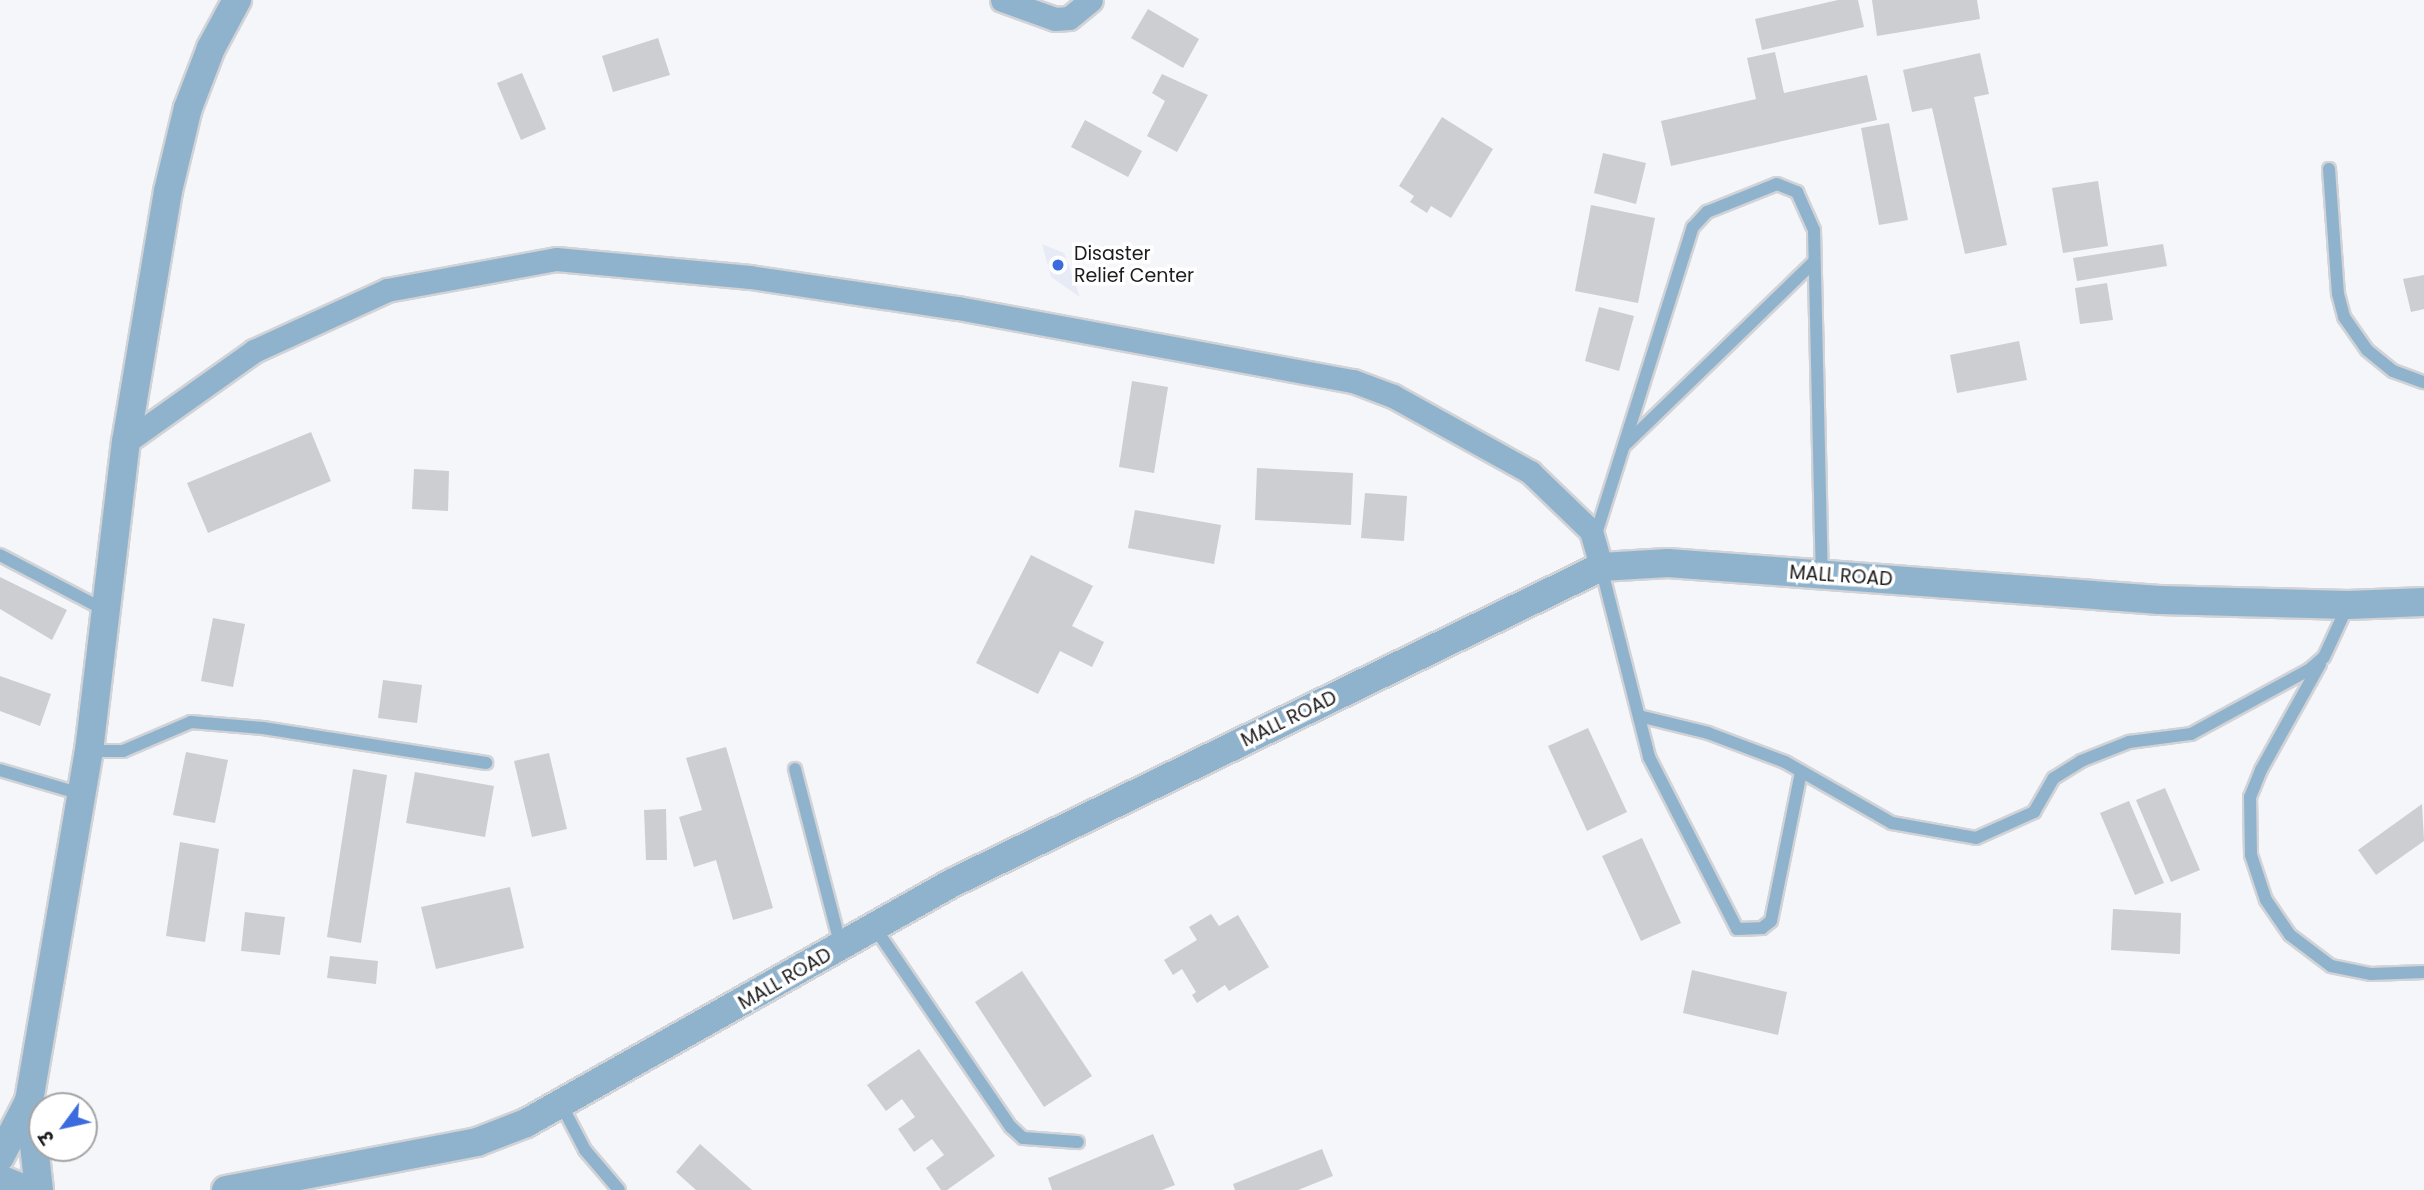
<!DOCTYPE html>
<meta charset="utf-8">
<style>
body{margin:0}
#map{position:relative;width:2424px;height:1190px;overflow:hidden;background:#f5f6fa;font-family:Poppins,"Noto Sans Devanagari",sans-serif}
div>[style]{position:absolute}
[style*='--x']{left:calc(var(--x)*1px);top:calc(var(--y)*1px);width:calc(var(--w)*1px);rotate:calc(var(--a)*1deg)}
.built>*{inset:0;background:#e6ebf6}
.building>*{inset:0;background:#ccced1}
.roads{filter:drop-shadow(2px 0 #d2d3d7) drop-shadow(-2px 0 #d2d3d7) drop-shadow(0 2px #d2d3d7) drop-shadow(0 -2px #d2d3d7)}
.service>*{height:12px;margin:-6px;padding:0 6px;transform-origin:6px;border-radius:6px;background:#90b3cd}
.minor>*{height:23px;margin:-11.5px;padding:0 11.5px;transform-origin:11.5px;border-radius:11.5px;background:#90b3cd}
.tertiary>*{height:28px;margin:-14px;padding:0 14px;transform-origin:14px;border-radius:14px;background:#90b3cd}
.dots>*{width:19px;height:19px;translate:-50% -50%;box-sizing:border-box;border:4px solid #fff;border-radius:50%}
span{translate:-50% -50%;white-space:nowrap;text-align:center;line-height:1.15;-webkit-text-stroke:7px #fff;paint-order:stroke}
.poi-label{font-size:19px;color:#1c1c1e}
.left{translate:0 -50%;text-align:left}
.street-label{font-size:19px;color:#1c1c1e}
.north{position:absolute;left:28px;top:1092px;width:70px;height:70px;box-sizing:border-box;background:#fff;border:2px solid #a4a4a5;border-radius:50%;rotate:237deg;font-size:19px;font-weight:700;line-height:28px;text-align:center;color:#1c1c1e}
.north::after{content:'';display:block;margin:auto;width:24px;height:32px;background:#3b6bdc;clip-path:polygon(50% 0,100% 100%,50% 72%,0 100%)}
</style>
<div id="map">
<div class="built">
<div style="clip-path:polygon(1042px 244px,1064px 253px,1080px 297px,1051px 277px)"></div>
</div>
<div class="building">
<div style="clip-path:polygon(1838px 0,1858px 0,1864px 27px,1762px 50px,1755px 19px)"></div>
<div style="clip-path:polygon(1872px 0,1977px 0,1980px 19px,1877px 36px)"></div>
<div style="clip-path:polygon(1148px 9px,1199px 39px,1183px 68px,1131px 38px)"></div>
<div style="clip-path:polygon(658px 38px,670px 75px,613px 92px,602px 56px)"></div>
<div style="clip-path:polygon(1775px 52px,1784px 93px,1867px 75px,1877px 120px,1671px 166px,1661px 121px,1756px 99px,1747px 58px)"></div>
<div style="clip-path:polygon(1980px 53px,1989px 94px,1974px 97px,2007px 245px,1965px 254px,1932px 108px,1912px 112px,1903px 70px)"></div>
<div style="clip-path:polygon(522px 73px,546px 129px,521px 140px,497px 83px)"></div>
<div style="clip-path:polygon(1162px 74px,1208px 95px,1177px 152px,1147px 136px,1165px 101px,1152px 93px)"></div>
<div style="clip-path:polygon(1442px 117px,1493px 149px,1451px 218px,1431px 206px,1427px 213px,1410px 202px,1414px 196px,1399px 186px)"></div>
<div style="clip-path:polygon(1085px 120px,1142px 151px,1128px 177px,1071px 147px)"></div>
<div style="clip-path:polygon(1889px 123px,1908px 220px,1879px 225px,1861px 128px)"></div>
<div style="clip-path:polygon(1603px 153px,1646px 163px,1636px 204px,1594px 193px)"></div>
<div style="clip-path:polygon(2098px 181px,2108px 246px,2063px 253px,2052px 188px)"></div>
<div style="clip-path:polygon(1591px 205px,1655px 218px,1638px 303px,1575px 291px)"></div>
<div style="clip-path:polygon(2163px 244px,2167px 266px,2077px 281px,2073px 258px)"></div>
<div style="clip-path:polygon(2424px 275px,2424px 309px,2411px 312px,2403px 279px)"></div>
<div style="clip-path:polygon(2107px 283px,2113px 320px,2080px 324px,2075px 288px)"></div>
<div style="clip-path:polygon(1599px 307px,1634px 316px,1619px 371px,1585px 361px)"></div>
<div style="clip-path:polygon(2019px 341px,2027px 380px,1957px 393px,1950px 355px)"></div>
<div style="clip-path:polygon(1132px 381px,1168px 387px,1154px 473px,1119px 467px)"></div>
<div style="clip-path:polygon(311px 432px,331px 481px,208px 533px,187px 483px)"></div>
<div style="clip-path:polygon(1257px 468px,1353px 473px,1351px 525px,1255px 520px)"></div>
<div style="clip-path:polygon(414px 469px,449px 471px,448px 511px,412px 509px)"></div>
<div style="clip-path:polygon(1365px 493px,1407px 496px,1404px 541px,1361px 538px)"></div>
<div style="clip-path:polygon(1135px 510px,1221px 525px,1214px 564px,1128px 548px)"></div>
<div style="clip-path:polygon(1031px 555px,1093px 586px,1072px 626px,1104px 642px,1092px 667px,1060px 651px,1038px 694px,976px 663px)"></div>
<div style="clip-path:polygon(0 577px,67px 610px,52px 640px,0 609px)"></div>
<div style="clip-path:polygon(213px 618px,245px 624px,233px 687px,201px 681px)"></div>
<div style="clip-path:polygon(0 676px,51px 694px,40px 726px,0 711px)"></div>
<div style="clip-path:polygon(383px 680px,422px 685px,417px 723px,378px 718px)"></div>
<div style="clip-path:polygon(1588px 728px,1627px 812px,1587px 831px,1548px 746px)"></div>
<div style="clip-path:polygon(726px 747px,773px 908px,733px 920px,716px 860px,694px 867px,679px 817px,702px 810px,686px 758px)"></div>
<div style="clip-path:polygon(186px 752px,228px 760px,215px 823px,173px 815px)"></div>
<div style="clip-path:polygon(549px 753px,567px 829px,532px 837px,514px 761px)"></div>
<div style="clip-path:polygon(353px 769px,387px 775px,361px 943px,327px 937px)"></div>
<div style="clip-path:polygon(415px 772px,494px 786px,485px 837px,406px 823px)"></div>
<div style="clip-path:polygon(2165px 788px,2200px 870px,2171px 882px,2136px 800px)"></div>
<div style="clip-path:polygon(2129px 801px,2164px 883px,2135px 895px,2100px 813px)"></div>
<div style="clip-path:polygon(2422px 804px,2424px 841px,2376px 875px,2358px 850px)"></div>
<div style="clip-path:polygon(666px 809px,667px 860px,646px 860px,644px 810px)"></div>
<div style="clip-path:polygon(1642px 838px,1681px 923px,1641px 941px,1602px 856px)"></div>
<div style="clip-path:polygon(180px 842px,219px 849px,205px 942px,166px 936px)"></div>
<div style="clip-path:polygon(510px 887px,524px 948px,436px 969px,421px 907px)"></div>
<div style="clip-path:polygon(2113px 909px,2181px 913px,2180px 954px,2111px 950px)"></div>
<div style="clip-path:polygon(245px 912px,285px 917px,280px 955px,241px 951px)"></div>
<div style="clip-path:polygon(1211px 914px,1219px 926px,1238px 915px,1269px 967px,1229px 991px,1225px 985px,1197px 1003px,1192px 995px,1196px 992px,1182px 969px,1173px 975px,1164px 960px,1197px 940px,1189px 927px)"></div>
<div style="clip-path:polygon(330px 956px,378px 961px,376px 984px,327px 978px)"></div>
<div style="clip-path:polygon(1692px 970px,1787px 992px,1778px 1035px,1683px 1013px)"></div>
<div style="clip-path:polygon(1022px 971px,1092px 1076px,1044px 1107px,975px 1002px)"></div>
<div style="clip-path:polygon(919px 1049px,995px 1156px,947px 1190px,941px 1190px,926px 1168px,944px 1155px,932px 1139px,914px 1152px,898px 1129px,915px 1117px,902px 1099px,886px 1111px,867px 1085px)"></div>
<div style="clip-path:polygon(1153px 1134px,1175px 1185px,1162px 1190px,1052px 1190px,1048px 1178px)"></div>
<div style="clip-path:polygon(700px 1144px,752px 1190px,696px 1190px,676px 1172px)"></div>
<div style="clip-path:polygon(1322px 1149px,1333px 1176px,1298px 1190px,1235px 1190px,1233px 1184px)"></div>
</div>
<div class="roads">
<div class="service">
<div style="--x:2329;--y:169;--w:125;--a:85.9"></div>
<div style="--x:2338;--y:294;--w:24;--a:75"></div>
<div style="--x:2344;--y:317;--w:40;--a:55.1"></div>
<div style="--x:2367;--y:350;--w:33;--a:39"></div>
<div style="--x:2393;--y:371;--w:33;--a:20"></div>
<div style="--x:1626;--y:444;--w:262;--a:-44.1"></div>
<div style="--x:1595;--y:537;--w:325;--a:-72.5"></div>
<div style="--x:1693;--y:227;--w:21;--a:-47"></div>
<div style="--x:1707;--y:212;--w:75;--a:-21.8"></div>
<div style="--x:1777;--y:184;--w:22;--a:22"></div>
<div style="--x:1797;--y:192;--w:42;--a:65.9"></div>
<div style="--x:1814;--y:230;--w:344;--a:88.7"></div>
<div style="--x:0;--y:555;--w:116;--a:27.7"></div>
<div style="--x:1601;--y:567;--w:196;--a:75.8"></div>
<div style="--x:1649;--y:757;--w:193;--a:62.9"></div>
<div style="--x:1737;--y:929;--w:25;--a:-2"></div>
<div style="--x:1762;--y:928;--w:11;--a:-38"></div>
<div style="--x:1771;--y:921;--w:152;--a:-78.6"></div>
<div style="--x:2320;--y:664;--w:121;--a:119.1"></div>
<div style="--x:2261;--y:770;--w:29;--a:112"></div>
<div style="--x:2250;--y:797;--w:58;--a:89"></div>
<div style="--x:2251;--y:855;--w:47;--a:71.6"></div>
<div style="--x:2266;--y:900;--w:42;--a:55.6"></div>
<div style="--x:2290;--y:935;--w:51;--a:37.1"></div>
<div style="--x:2331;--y:966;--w:41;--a:11.3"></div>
<div style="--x:2371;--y:974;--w:53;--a:-2.2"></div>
<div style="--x:1639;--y:716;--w:71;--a:13.8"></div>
<div style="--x:1708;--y:733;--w:82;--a:20.6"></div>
<div style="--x:1785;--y:762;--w:123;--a:29.7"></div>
<div style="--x:1892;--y:823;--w:85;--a:10.1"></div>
<div style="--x:1976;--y:838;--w:64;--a:-24.1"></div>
<div style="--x:2034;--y:812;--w:39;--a:-60"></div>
<div style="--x:2054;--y:778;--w:32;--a:-32"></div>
<div style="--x:2081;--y:761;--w:52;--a:-21.6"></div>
<div style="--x:2129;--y:742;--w:63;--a:-7.4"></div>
<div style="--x:2191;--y:734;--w:136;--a:-28.6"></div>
<div style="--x:2310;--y:669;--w:18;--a:-41"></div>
<div style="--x:2324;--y:657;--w:57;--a:-65.2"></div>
<div style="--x:89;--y:751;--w:34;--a:0"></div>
<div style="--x:123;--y:751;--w:74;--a:-23.1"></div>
<div style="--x:191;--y:722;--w:72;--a:4.8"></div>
<div style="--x:263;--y:728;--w:226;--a:8.9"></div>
<div style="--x:795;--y:769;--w:184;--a:75.5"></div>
<div style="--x:0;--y:770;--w:84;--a:16.5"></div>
<div style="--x:875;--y:928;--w:241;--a:55.7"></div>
<div style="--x:1011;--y:1127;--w:16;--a:43"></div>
<div style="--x:1023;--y:1138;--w:55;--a:4.2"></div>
<div style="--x:562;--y:1106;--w:50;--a:62.4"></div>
<div style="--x:585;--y:1150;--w:52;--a:49.6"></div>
</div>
<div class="minor">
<div style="--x:1002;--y:0;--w:56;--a:19.7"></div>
<div style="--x:1055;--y:19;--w:14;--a:-4"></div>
<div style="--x:1069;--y:18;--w:28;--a:-39"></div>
<div style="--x:126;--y:442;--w:157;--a:-35.4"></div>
<div style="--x:254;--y:351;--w:146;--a:-24.6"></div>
<div style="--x:387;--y:290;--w:172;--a:-10.4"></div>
<div style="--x:556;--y:259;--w:195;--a:5.3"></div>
<div style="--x:750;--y:277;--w:210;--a:8.5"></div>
<div style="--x:958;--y:308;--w:402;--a:10.5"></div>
<div style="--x:1353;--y:381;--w:43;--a:20.6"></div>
<div style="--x:1393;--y:396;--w:157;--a:29"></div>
<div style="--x:1530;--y:472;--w:85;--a:44"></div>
<div style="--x:1591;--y:531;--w:37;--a:74"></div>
</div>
<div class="tertiary">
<div style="--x:0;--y:1157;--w:63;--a:-62.6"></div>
<div style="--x:0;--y:1179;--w:29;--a:22"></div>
<div style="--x:39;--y:1190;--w:90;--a:-96.4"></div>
<div style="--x:29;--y:1101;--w:355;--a:-80.3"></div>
<div style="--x:89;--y:751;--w:311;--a:-83.2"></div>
<div style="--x:126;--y:442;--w:254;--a:-80.5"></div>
<div style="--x:168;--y:191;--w:85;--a:-76.5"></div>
<div style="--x:188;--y:108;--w:64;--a:-69"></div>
<div style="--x:211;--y:48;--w:55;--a:-61.6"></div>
<div style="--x:226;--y:1190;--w:256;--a:-10.8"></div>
<div style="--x:477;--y:1142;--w:53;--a:-21.2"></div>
<div style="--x:526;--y:1123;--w:489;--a:-29.4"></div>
<div style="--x:952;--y:883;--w:722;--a:-25.96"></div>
<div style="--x:1601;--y:567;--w:67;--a:-3.4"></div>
<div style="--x:1668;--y:563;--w:493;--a:4.3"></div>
<div style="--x:2160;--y:600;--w:188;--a:1.5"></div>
<div style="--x:2348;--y:605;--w:76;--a:-2.3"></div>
</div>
</div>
<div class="dots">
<div style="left:1058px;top:265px;background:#3b6bdc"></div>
</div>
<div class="poi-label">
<span class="left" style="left:1074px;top:265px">Disaster<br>Relief Center</span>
</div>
<div class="street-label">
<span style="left:1841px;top:576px;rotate:4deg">MALL ROAD</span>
<span style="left:1289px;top:719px;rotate:-26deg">MALL ROAD</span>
<span style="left:785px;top:979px;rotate:-30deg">MALL ROAD</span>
</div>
<div class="north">उ</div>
</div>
